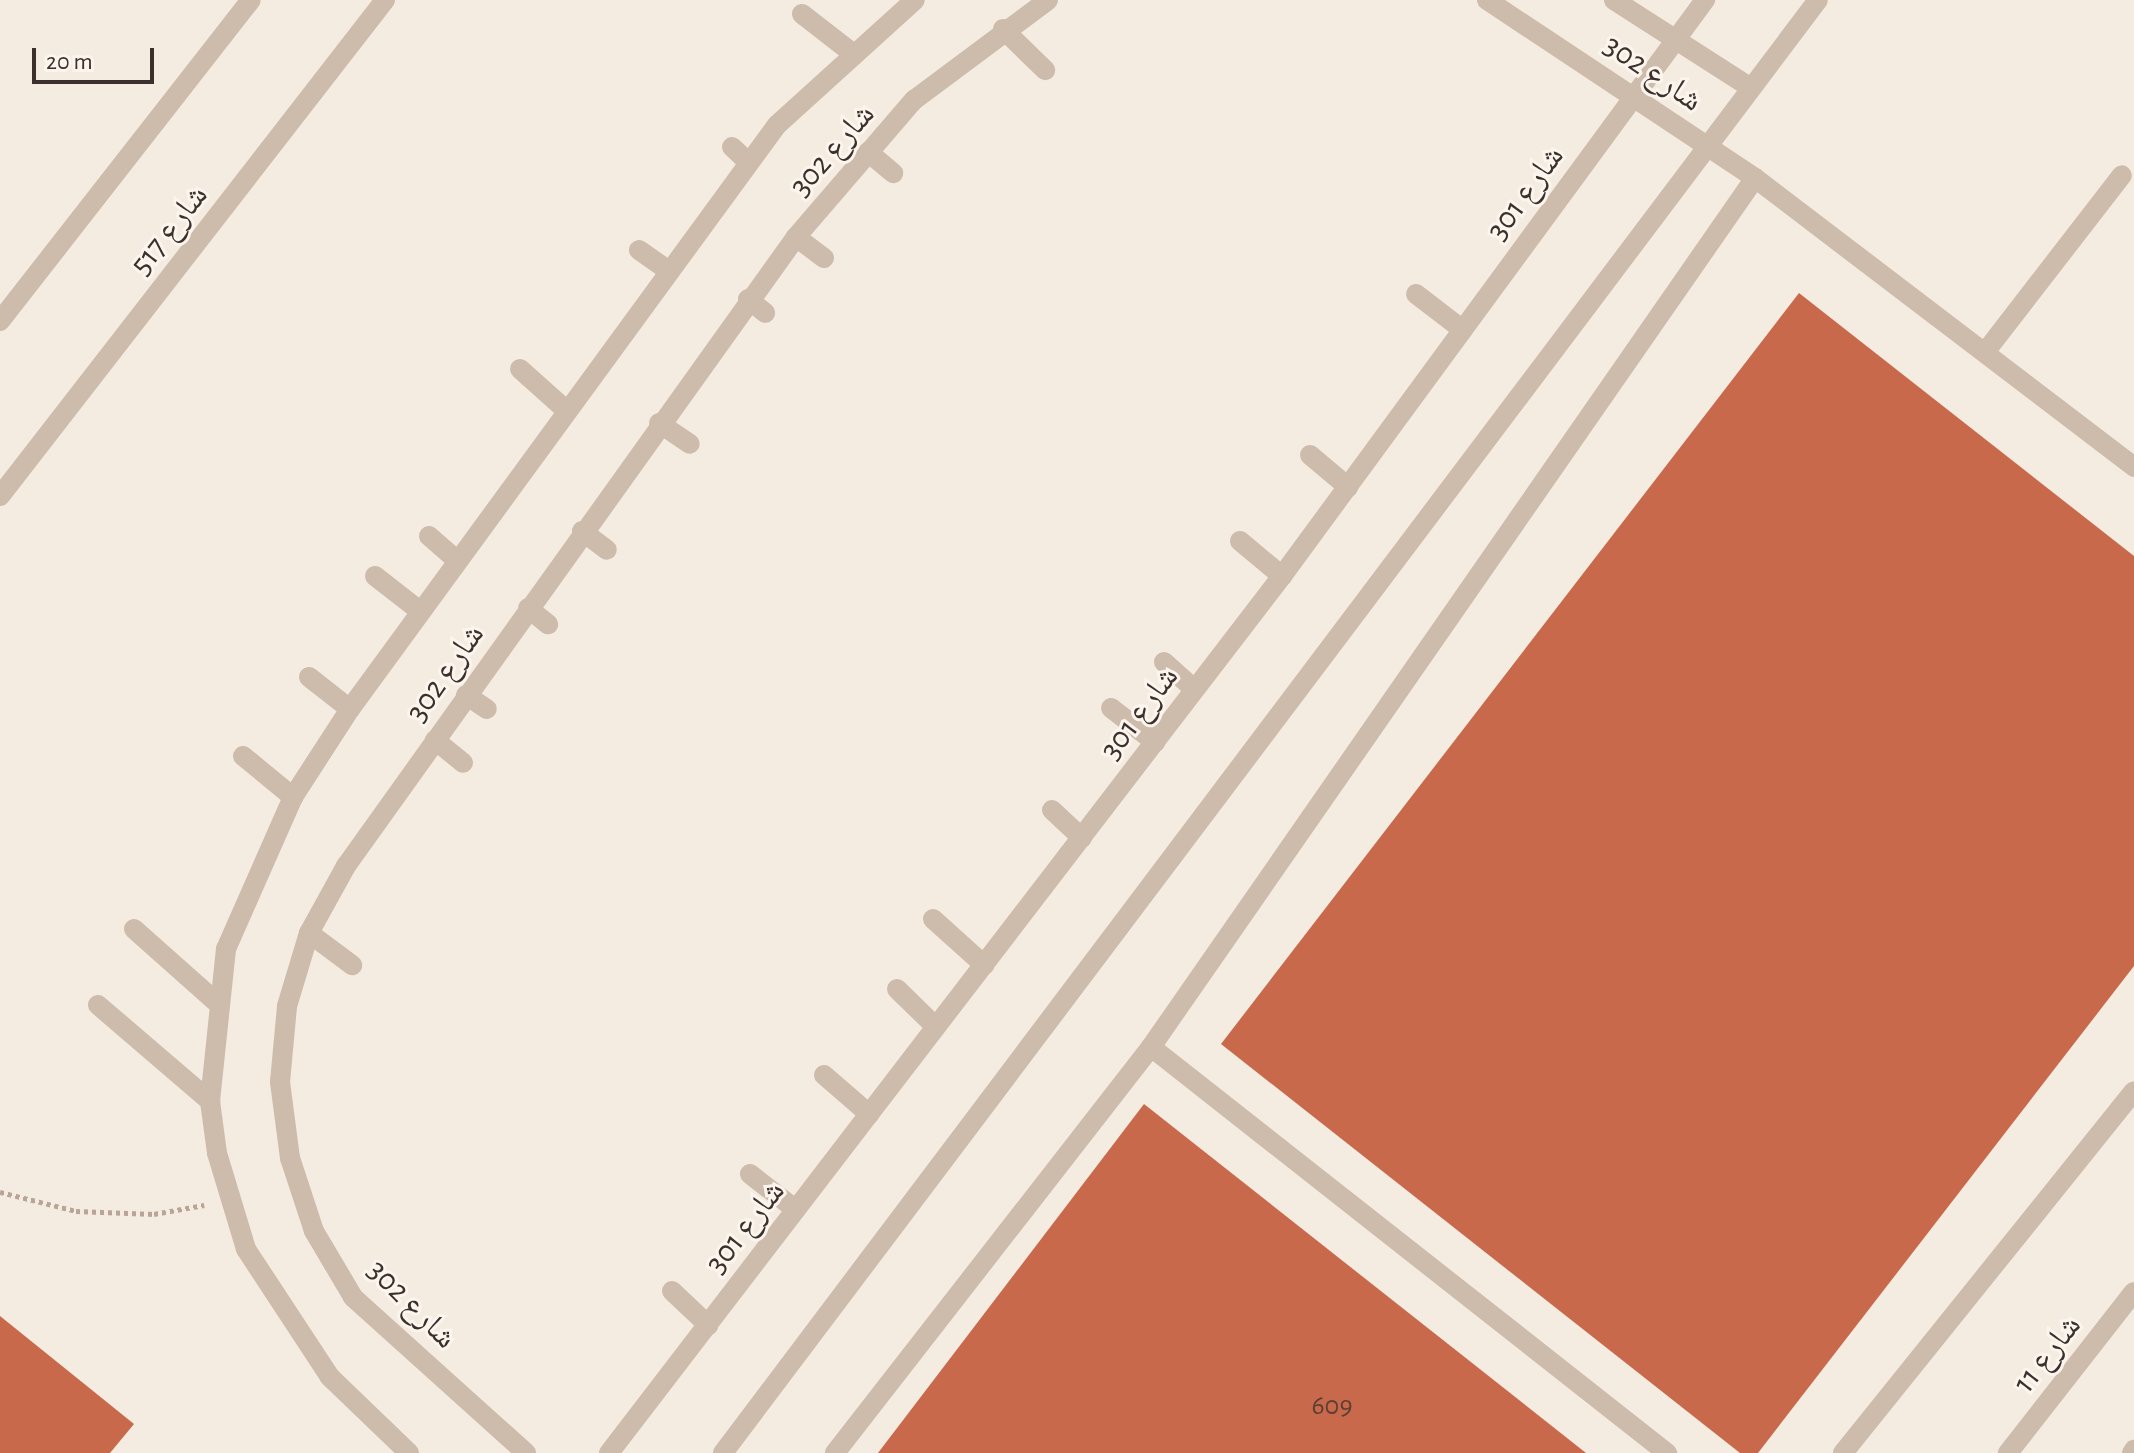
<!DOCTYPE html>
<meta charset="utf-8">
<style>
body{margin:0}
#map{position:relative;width:2134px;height:1453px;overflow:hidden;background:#f4ebe1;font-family:"Alegreya Sans","Noto Naskh Arabic",sans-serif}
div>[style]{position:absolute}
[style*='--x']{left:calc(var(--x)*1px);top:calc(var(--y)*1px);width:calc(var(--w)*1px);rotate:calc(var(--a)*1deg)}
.building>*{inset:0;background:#c8694b}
.path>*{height:5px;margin-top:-2.5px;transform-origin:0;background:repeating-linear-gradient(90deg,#b9a596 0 4px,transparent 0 8px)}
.minor>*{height:20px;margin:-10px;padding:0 10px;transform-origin:10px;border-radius:10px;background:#cdbbac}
span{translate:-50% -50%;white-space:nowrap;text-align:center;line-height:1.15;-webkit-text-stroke:6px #fbf5ee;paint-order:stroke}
.number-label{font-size:28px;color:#5e3e33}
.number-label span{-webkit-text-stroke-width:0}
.street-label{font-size:32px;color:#3b302b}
.scale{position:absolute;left:32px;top:48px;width:122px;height:36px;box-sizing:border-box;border:4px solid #3b302b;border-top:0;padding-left:10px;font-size:24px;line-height:28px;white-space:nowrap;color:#3b302b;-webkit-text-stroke:6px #fbf5ee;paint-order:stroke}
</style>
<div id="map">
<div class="building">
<div style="clip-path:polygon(1799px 293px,2134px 556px,2134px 966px,1758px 1453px,1740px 1453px,1221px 1044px)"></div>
<div style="clip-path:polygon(1144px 1104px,1586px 1453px,878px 1453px)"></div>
<div style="clip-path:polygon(0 1316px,134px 1424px,110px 1453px,0 1453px)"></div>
</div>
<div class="path">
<div style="--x:0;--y:1192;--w:78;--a:14"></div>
<div style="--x:76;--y:1211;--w:78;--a:2.2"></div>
<div style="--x:154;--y:1214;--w:51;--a:-10.2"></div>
</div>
<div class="minor">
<div style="--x:1487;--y:0;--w:322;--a:33.6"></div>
<div style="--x:1755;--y:178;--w:477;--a:37.3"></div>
<div style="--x:1614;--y:0;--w:159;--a:32.7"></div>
<div style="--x:802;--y:14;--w:62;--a:37.8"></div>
<div style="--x:1003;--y:29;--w:59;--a:44.3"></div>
<div style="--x:732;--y:147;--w:23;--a:43"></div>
<div style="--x:868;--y:152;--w:33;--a:40"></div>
<div style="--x:796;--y:237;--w:35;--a:37"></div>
<div style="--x:639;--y:250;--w:37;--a:35"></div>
<div style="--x:1416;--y:294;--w:59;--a:37.5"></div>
<div style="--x:748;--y:299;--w:22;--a:39"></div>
<div style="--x:0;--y:321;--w:407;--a:-52"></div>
<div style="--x:1986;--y:351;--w:222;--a:-52.3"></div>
<div style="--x:520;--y:369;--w:63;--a:41.8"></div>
<div style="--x:659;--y:423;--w:37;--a:34"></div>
<div style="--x:1310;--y:455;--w:50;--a:40.1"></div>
<div style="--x:0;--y:496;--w:628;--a:-52.18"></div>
<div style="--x:582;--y:531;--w:31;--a:37"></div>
<div style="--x:429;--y:536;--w:38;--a:41"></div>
<div style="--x:1240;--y:541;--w:55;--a:39.8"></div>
<div style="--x:375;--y:576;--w:58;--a:38"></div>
<div style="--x:528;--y:608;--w:26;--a:39"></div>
<div style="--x:1164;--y:662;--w:40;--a:42"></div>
<div style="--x:309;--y:677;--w:52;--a:38"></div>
<div style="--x:466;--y:695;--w:25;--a:34"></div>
<div style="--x:1111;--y:708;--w:56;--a:37.7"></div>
<div style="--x:435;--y:740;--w:36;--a:39"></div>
<div style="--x:243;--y:756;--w:65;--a:39.4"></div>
<div style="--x:1052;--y:810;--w:41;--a:43"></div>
<div style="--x:933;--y:919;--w:69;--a:42"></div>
<div style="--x:134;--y:929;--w:108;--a:41.6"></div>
<div style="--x:309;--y:933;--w:54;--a:36.7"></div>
<div style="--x:897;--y:989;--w:54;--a:44.3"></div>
<div style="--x:98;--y:1005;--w:148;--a:40.6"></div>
<div style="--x:1151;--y:1047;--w:657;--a:38.2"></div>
<div style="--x:824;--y:1075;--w:60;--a:40.9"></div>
<div style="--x:750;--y:1174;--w:58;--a:38"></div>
<div style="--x:672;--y:1291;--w:50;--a:43.4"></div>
<div style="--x:409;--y:1453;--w:110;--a:-136.1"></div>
<div style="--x:330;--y:1377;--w:153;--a:-123.3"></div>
<div style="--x:246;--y:1249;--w:100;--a:-106.8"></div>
<div style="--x:217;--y:1153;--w:52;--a:-97.7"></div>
<div style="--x:210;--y:1101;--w:153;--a:-84"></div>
<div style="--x:226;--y:949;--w:166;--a:-66.2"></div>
<div style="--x:293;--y:797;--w:105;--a:-57.1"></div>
<div style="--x:350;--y:709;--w:723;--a:-53.83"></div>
<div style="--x:777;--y:125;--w:186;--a:-42.2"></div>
<div style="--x:526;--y:1453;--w:233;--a:-138"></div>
<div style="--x:353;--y:1297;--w:77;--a:-120.6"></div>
<div style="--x:314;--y:1231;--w:77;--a:-108.2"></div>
<div style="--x:290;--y:1158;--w:77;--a:-97.5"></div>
<div style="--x:280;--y:1082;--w:76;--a:-84.7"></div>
<div style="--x:287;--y:1006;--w:76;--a:-73.2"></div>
<div style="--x:309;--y:933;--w:77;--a:-61.1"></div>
<div style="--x:346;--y:866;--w:773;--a:-54.42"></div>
<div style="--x:796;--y:237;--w:181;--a:-49.3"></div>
<div style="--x:914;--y:100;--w:167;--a:-36.7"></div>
<div style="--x:609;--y:1453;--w:1105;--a:-52.5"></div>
<div style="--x:1282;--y:576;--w:715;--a:-53.71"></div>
<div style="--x:723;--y:1453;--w:1819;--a:-53"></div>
<div style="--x:835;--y:1453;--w:514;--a:-52.11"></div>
<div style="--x:1151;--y:1047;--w:1058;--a:-55.2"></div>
<div style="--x:1843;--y:1453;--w:464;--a:-51.2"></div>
<div style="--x:2008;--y:1453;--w:204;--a:-52"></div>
<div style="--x:2132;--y:1453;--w:4;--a:-56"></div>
</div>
<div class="number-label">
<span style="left:1332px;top:1406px">609</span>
</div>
<div class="street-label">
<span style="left:1653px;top:73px;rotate:34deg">شارع 302</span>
<span style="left:832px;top:150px;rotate:-49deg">شارع 302</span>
<span style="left:1525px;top:193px;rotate:-54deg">شارع 301</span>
<span style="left:169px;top:230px;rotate:-52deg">شارع 517</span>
<span style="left:445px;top:673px;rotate:-55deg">شارع 302</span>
<span style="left:1139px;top:713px;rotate:-53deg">شارع 301</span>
<span style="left:745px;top:1227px;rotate:-52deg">شارع 301</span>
<span style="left:412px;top:1304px;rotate:45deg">شارع 302</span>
<span style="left:2047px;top:1354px;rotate:-52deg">شارع 11</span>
</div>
<div class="scale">20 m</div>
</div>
